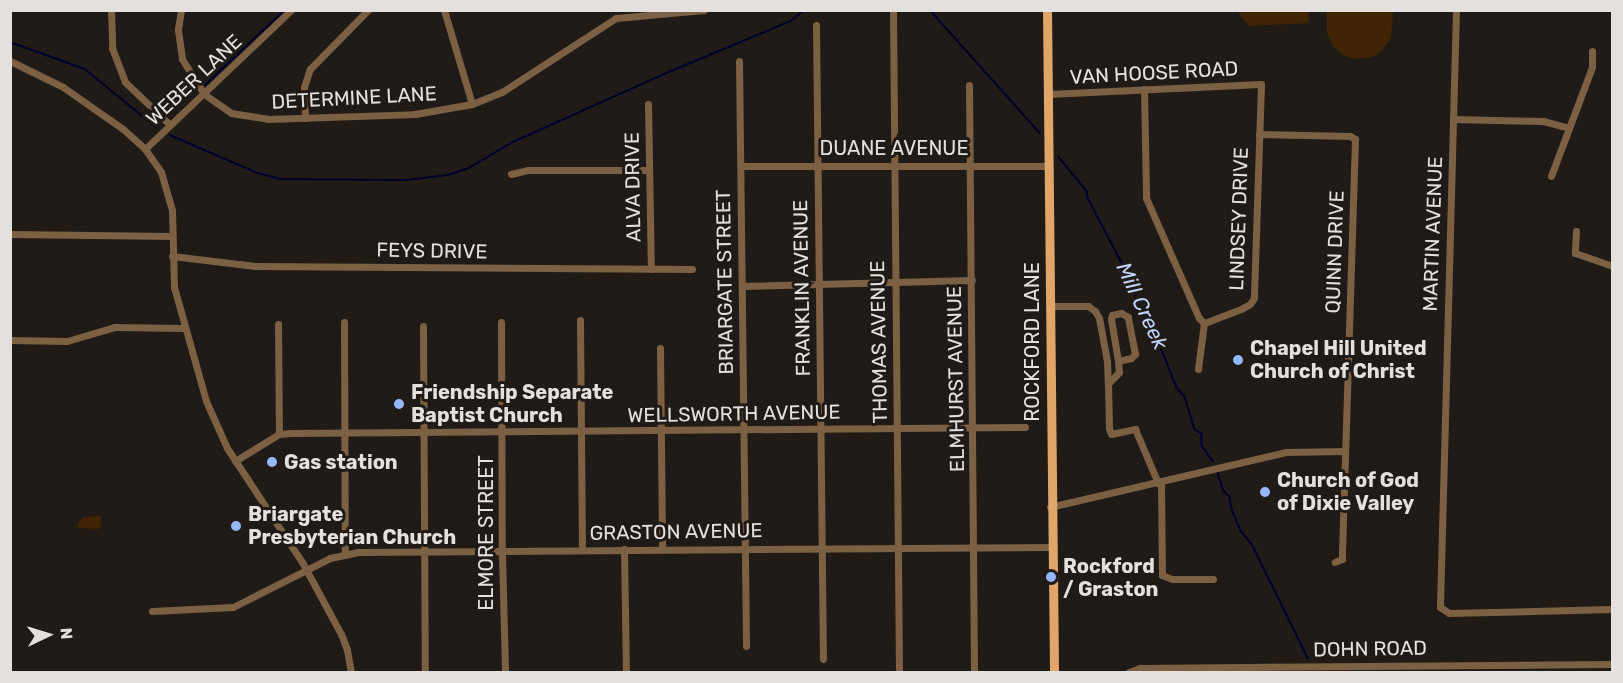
<!DOCTYPE html>
<style>
body{margin:0}
#map{position:relative;width:1623px;height:683px;overflow:hidden;background:#201b16;font-family:Rubik,sans-serif}
div>[style]{position:absolute}
[style*='--x']{left:calc(var(--x)*1px);top:calc(var(--y)*1px);width:calc(var(--w)*1px);rotate:calc(var(--a)*1deg)}
.green>*{inset:0;background:#3f2505}
.stream>*{height:1.5px;margin:-0.75px;padding:0 0.75px;transform-origin:0.75px;border-radius:0.75px;background:#00002d}
.minor>*{height:7px;margin:-3.5px;padding:0 3.5px;transform-origin:3.5px;border-radius:3.5px;background:#7c6044}
.major>*{height:9px;margin:-4.5px;padding:0 4.5px;transform-origin:4.5px;border-radius:4.5px;background:#dfa569}
.dots>*{width:16px;height:16px;translate:-50% -50%;box-sizing:border-box;border:3px solid #201b16;border-radius:50%}
span{translate:-50% -50%;white-space:nowrap;text-align:center;line-height:1.15;-webkit-text-stroke:6px #201b16;paint-order:stroke}
.street-label{font-size:20px;color:#e3e0dd}
.poi-label{font-size:20px;color:#e3e0dd;font-weight:700}
.left{translate:0 -50%;text-align:left}
.water-label{font-size:21px;color:#c0d4fc;font-style:italic}
.frame{position:absolute;inset:0;border:12px solid #e3e0dd;pointer-events:none}
.north{position:absolute;left:18px;top:605px;width:60px;height:60px;-webkit-text-stroke:4px #201b16;paint-order:stroke;rotate:86deg;font-size:16px;font-weight:700;line-height:24px;text-align:center;color:#e3e0dd}
.north::after{content:'';display:block;margin:auto;width:21px;height:27px;background:#e3e0dd;clip-path:polygon(50% 0,100% 100%,50% 72%,0 100%)}
</style>
<div id="map">
<div class="green">
<div style="clip-path:polygon(1237px 11px,1309px 11px,1309px 23px,1249px 26px)"></div>
<div style="clip-path:polygon(1327px 11px,1393px 11px,1391px 38px,1382px 51px,1372px 57px,1355px 59px,1343px 55px,1334px 48px,1327px 33px)"></div>
<div style="clip-path:polygon(101px 516px,101px 527px,98px 529px,79px 528px,77px 525px,83px 517px)"></div>
</div>
<div class="stream">
<div style="--x:930;--y:10;--w:165;--a:48.2"></div>
<div style="--x:10;--y:42;--w:80;--a:19.8"></div>
<div style="--x:85;--y:69;--w:92;--a:39.2"></div>
<div style="--x:205;--y:85;--w:110;--a:-43.2"></div>
<div style="--x:170;--y:135;--w:96;--a:23.4"></div>
<div style="--x:258;--y:173;--w:23;--a:15"></div>
<div style="--x:280;--y:179;--w:126;--a:0.5"></div>
<div style="--x:406;--y:180;--w:42;--a:-6.8"></div>
<div style="--x:448;--y:175;--w:22;--a:-18"></div>
<div style="--x:469;--y:168;--w:51;--a:-30.6"></div>
<div style="--x:513;--y:142;--w:171;--a:-24.2"></div>
<div style="--x:669;--y:72;--w:132;--a:-22.7"></div>
<div style="--x:791;--y:21;--w:17;--a:-40"></div>
<div style="--x:1058;--y:156;--w:45;--a:50.4"></div>
<div style="--x:1087;--y:191;--w:7;--a:82"></div>
<div style="--x:1088;--y:198;--w:71;--a:62.4"></div>
<div style="--x:1121;--y:261;--w:49;--a:67.1"></div>
<div style="--x:1140;--y:306;--w:27;--a:59"></div>
<div style="--x:1154;--y:329;--w:63;--a:68.7"></div>
<div style="--x:1177;--y:388;--w:12;--a:48"></div>
<div style="--x:1185;--y:397;--w:34;--a:73"></div>
<div style="--x:1195;--y:429;--w:9;--a:36"></div>
<div style="--x:1202;--y:434;--w:12;--a:90"></div>
<div style="--x:1202;--y:446;--w:19;--a:54"></div>
<div style="--x:1218;--y:473;--w:19;--a:72"></div>
<div style="--x:1224;--y:491;--w:8;--a:45"></div>
<div style="--x:1230;--y:497;--w:12;--a:81"></div>
<div style="--x:1232;--y:509;--w:24;--a:68"></div>
<div style="--x:1241;--y:531;--w:17;--a:50"></div>
<div style="--x:1252;--y:544;--w:127;--a:63.8"></div>
</div>
<div class="minor">
<div style="--x:111;--y:10;--w:38;--a:88"></div>
<div style="--x:112;--y:48;--w:36;--a:69"></div>
<div style="--x:125;--y:82;--w:62;--a:43.7"></div>
<div style="--x:181;--y:10;--w:20;--a:99"></div>
<div style="--x:178;--y:30;--w:29;--a:82"></div>
<div style="--x:182;--y:59;--w:41;--a:57.8"></div>
<div style="--x:204;--y:94;--w:33;--a:35"></div>
<div style="--x:231;--y:113;--w:37;--a:9"></div>
<div style="--x:268;--y:119;--w:147;--a:-1.9"></div>
<div style="--x:415;--y:114;--w:58;--a:-10"></div>
<div style="--x:472;--y:104;--w:32;--a:-22"></div>
<div style="--x:502;--y:92;--w:136;--a:-33"></div>
<div style="--x:616;--y:18;--w:88;--a:-5.2"></div>
<div style="--x:444;--y:10;--w:98;--a:73.4"></div>
<div style="--x:893;--y:10;--w:662;--a:89.48"></div>
<div style="--x:1456;--y:10;--w:597;--a:91.54"></div>
<div style="--x:1440;--y:607;--w:11;--a:34"></div>
<div style="--x:1449;--y:613;--w:163;--a:-1.4"></div>
<div style="--x:816;--y:25;--w:634;--a:89.37"></div>
<div style="--x:10;--y:61;--w:59;--a:26.1"></div>
<div style="--x:63;--y:87;--w:73;--a:35"></div>
<div style="--x:123;--y:129;--w:30;--a:42"></div>
<div style="--x:145;--y:149;--w:28;--a:55"></div>
<div style="--x:161;--y:172;--w:40;--a:74"></div>
<div style="--x:172;--y:210;--w:77;--a:88.5"></div>
<div style="--x:174;--y:287;--w:118;--a:74.3"></div>
<div style="--x:206;--y:401;--w:51;--a:65.9"></div>
<div style="--x:227;--y:448;--w:136;--a:56.7"></div>
<div style="--x:302;--y:562;--w:82;--a:61.6"></div>
<div style="--x:341;--y:634;--w:17;--a:69"></div>
<div style="--x:347;--y:650;--w:22;--a:80"></div>
<div style="--x:739;--y:61;--w:585;--a:89.31"></div>
<div style="--x:969;--y:85;--w:587;--a:89.51"></div>
<div style="--x:1144;--y:89;--w:109;--a:88.9"></div>
<div style="--x:1146;--y:198;--w:131;--a:66.2"></div>
<div style="--x:1199;--y:318;--w:7;--a:45"></div>
<div style="--x:1048;--y:94;--w:213;--a:-2.7"></div>
<div style="--x:1261;--y:84;--w:214;--a:91.9"></div>
<div style="--x:1254;--y:298;--w:7;--a:124"></div>
<div style="--x:1250;--y:304;--w:10;--a:151"></div>
<div style="--x:1241;--y:309;--w:40;--a:159"></div>
<div style="--x:648;--y:104;--w:165;--a:89"></div>
<div style="--x:305;--y:118;--w:31;--a:-92"></div>
<div style="--x:304;--y:87;--w:19;--a:-72"></div>
<div style="--x:310;--y:69;--w:83;--a:-45.5"></div>
<div style="--x:1453;--y:119;--w:90;--a:1.3"></div>
<div style="--x:1543;--y:121;--w:27;--a:15"></div>
<div style="--x:1259;--y:134;--w:91;--a:1.3"></div>
<div style="--x:1350;--y:136;--w:6;--a:31"></div>
<div style="--x:1355;--y:139;--w:409;--a:91.8"></div>
<div style="--x:1342;--y:548;--w:11;--a:90"></div>
<div style="--x:1342;--y:559;--w:8;--a:157"></div>
<div style="--x:145;--y:149;--w:202;--a:-43.6"></div>
<div style="--x:741;--y:166;--w:307;--a:0"></div>
<div style="--x:511;--y:174;--w:17;--a:-13"></div>
<div style="--x:528;--y:170;--w:121;--a:0"></div>
<div style="--x:1551;--y:176;--w:116;--a:-69.4"></div>
<div style="--x:1592;--y:67;--w:16;--a:-90"></div>
<div style="--x:1576;--y:231;--w:22;--a:93"></div>
<div style="--x:1575;--y:253;--w:39;--a:19"></div>
<div style="--x:10;--y:234;--w:162;--a:0.7"></div>
<div style="--x:172;--y:256;--w:84;--a:6.9"></div>
<div style="--x:255;--y:266;--w:437;--a:0.4"></div>
<div style="--x:742;--y:286;--w:230;--a:-1.5"></div>
<div style="--x:1050;--y:306;--w:38;--a:0"></div>
<div style="--x:1088;--y:306;--w:9;--a:36"></div>
<div style="--x:1095;--y:311;--w:8;--a:60"></div>
<div style="--x:1099;--y:318;--w:44;--a:79.5"></div>
<div style="--x:1107;--y:361;--w:23;--a:88"></div>
<div style="--x:580;--y:320;--w:230;--a:89.5"></div>
<div style="--x:344;--y:322;--w:231;--a:89.8"></div>
<div style="--x:501;--y:322;--w:233;--a:89.8"></div>
<div style="--x:502;--y:555;--w:117;--a:88.5"></div>
<div style="--x:278;--y:324;--w:110;--a:89.5"></div>
<div style="--x:423;--y:326;--w:346;--a:89.7"></div>
<div style="--x:10;--y:340;--w:57;--a:1"></div>
<div style="--x:67;--y:341;--w:50;--a:-16.3"></div>
<div style="--x:115;--y:327;--w:69;--a:0.8"></div>
<div style="--x:660;--y:348;--w:201;--a:89.4"></div>
<div style="--x:1118;--y:361;--w:13;--a:-13"></div>
<div style="--x:1131;--y:358;--w:6;--a:-45"></div>
<div style="--x:1135;--y:354;--w:38;--a:-101"></div>
<div style="--x:1128;--y:317;--w:8;--a:-150"></div>
<div style="--x:1121;--y:313;--w:9;--a:167"></div>
<div style="--x:1112;--y:315;--w:4;--a:104"></div>
<div style="--x:1111;--y:319;--w:43;--a:80.5"></div>
<div style="--x:1118;--y:361;--w:11;--a:85"></div>
<div style="--x:1119;--y:372;--w:16;--a:133"></div>
<div style="--x:1108;--y:384;--w:44;--a:88.7"></div>
<div style="--x:1109;--y:428;--w:6;--a:72"></div>
<div style="--x:1111;--y:434;--w:25;--a:-12"></div>
<div style="--x:1135;--y:429;--w:59;--a:66.9"></div>
<div style="--x:1198;--y:369;--w:46;--a:-82.6"></div>
<div style="--x:235;--y:461;--w:52;--a:-31.5"></div>
<div style="--x:279;--y:434;--w:12;--a:-5"></div>
<div style="--x:291;--y:433;--w:734;--a:-0.47"></div>
<div style="--x:1161;--y:483;--w:92;--a:89.4"></div>
<div style="--x:1162;--y:575;--w:11;--a:22"></div>
<div style="--x:1172;--y:579;--w:41;--a:0"></div>
<div style="--x:1050;--y:507;--w:242;--a:-13.1"></div>
<div style="--x:1286;--y:452;--w:59;--a:-1"></div>
<div style="--x:624;--y:549;--w:123;--a:89.1"></div>
<div style="--x:152;--y:611;--w:81;--a:-2.8"></div>
<div style="--x:233;--y:607;--w:109;--a:-26.8"></div>
<div style="--x:330;--y:558;--w:29;--a:-12"></div>
<div style="--x:358;--y:552;--w:692;--a:-0.41"></div>
<div style="--x:1129;--y:672;--w:12;--a:-20"></div>
<div style="--x:1140;--y:668;--w:472;--a:-0.5"></div>
</div>
<div class="major">
<div style="--x:1047;--y:10;--w:662;--a:89.39"></div>
</div>
<div class="dots">
<div style="left:1238px;top:360px;background:#95b7fd"></div>
<div style="left:399px;top:404px;background:#95b7fd"></div>
<div style="left:272px;top:462px;background:#95b7fd"></div>
<div style="left:1265px;top:492px;background:#95b7fd"></div>
<div style="left:236px;top:526px;background:#95b7fd"></div>
<div style="left:1051px;top:577px;background:#95b7fd"></div>
</div>
<div class="street-label">
<span style="left:1154px;top:73px;rotate:-3deg">VAN HOOSE ROAD</span>
<span style="left:194px;top:80px;rotate:-43deg">WEBER LANE</span>
<span style="left:354px;top:98px;rotate:-3deg">DETERMINE LANE</span>
<span style="left:894px;top:148px">DUANE AVENUE</span>
<span style="left:633px;top:187px;rotate:-91deg">ALVA DRIVE</span>
<span style="left:1239px;top:219px;rotate:-88deg">LINDSEY DRIVE</span>
<span style="left:1433px;top:234px;rotate:-88deg">MARTIN AVENUE</span>
<span style="left:432px;top:251px;rotate:1deg">FEYS DRIVE</span>
<span style="left:1335px;top:252px;rotate:-88deg">QUINN DRIVE</span>
<span style="left:725px;top:282px;rotate:-91deg">BRIARGATE STREET</span>
<span style="left:802px;top:288px;rotate:-91deg">FRANKLIN AVENUE</span>
<span style="left:879px;top:342px;rotate:-91deg">THOMAS AVENUE</span>
<span style="left:1032px;top:342px;rotate:-90deg">ROCKFORD LANE</span>
<span style="left:956px;top:379px;rotate:-91deg">ELMHURST AVENUE</span>
<span style="left:734px;top:414px;rotate:-1deg">WELLSWORTH AVENUE</span>
<span style="left:676px;top:532px;rotate:-1deg">GRASTON AVENUE</span>
<span style="left:486px;top:533px;rotate:-90deg">ELMORE STREET</span>
<span style="left:1370px;top:649px;rotate:-1deg">DOHN ROAD</span>
</div>
<div class="poi-label">
<span class="left" style="left:1250px;top:360px">Chapel Hill United<br>Church of Christ</span>
<span class="left" style="left:411px;top:404px">Friendship Separate<br>Baptist Church</span>
<span class="left" style="left:284px;top:462px">Gas station</span>
<span class="left" style="left:1277px;top:492px">Church of God<br>of Dixie Valley</span>
<span class="left" style="left:248px;top:526px">Briargate<br>Presbyterian Church</span>
<span class="left" style="left:1063px;top:578px">Rockford<br>/ Graston</span>
</div>
<div class="water-label">
<span style="left:1142px;top:306px;rotate:65deg">Mill Creek</span>
</div>
<div class="frame"></div>
<div class="north">N</div>
</div>
